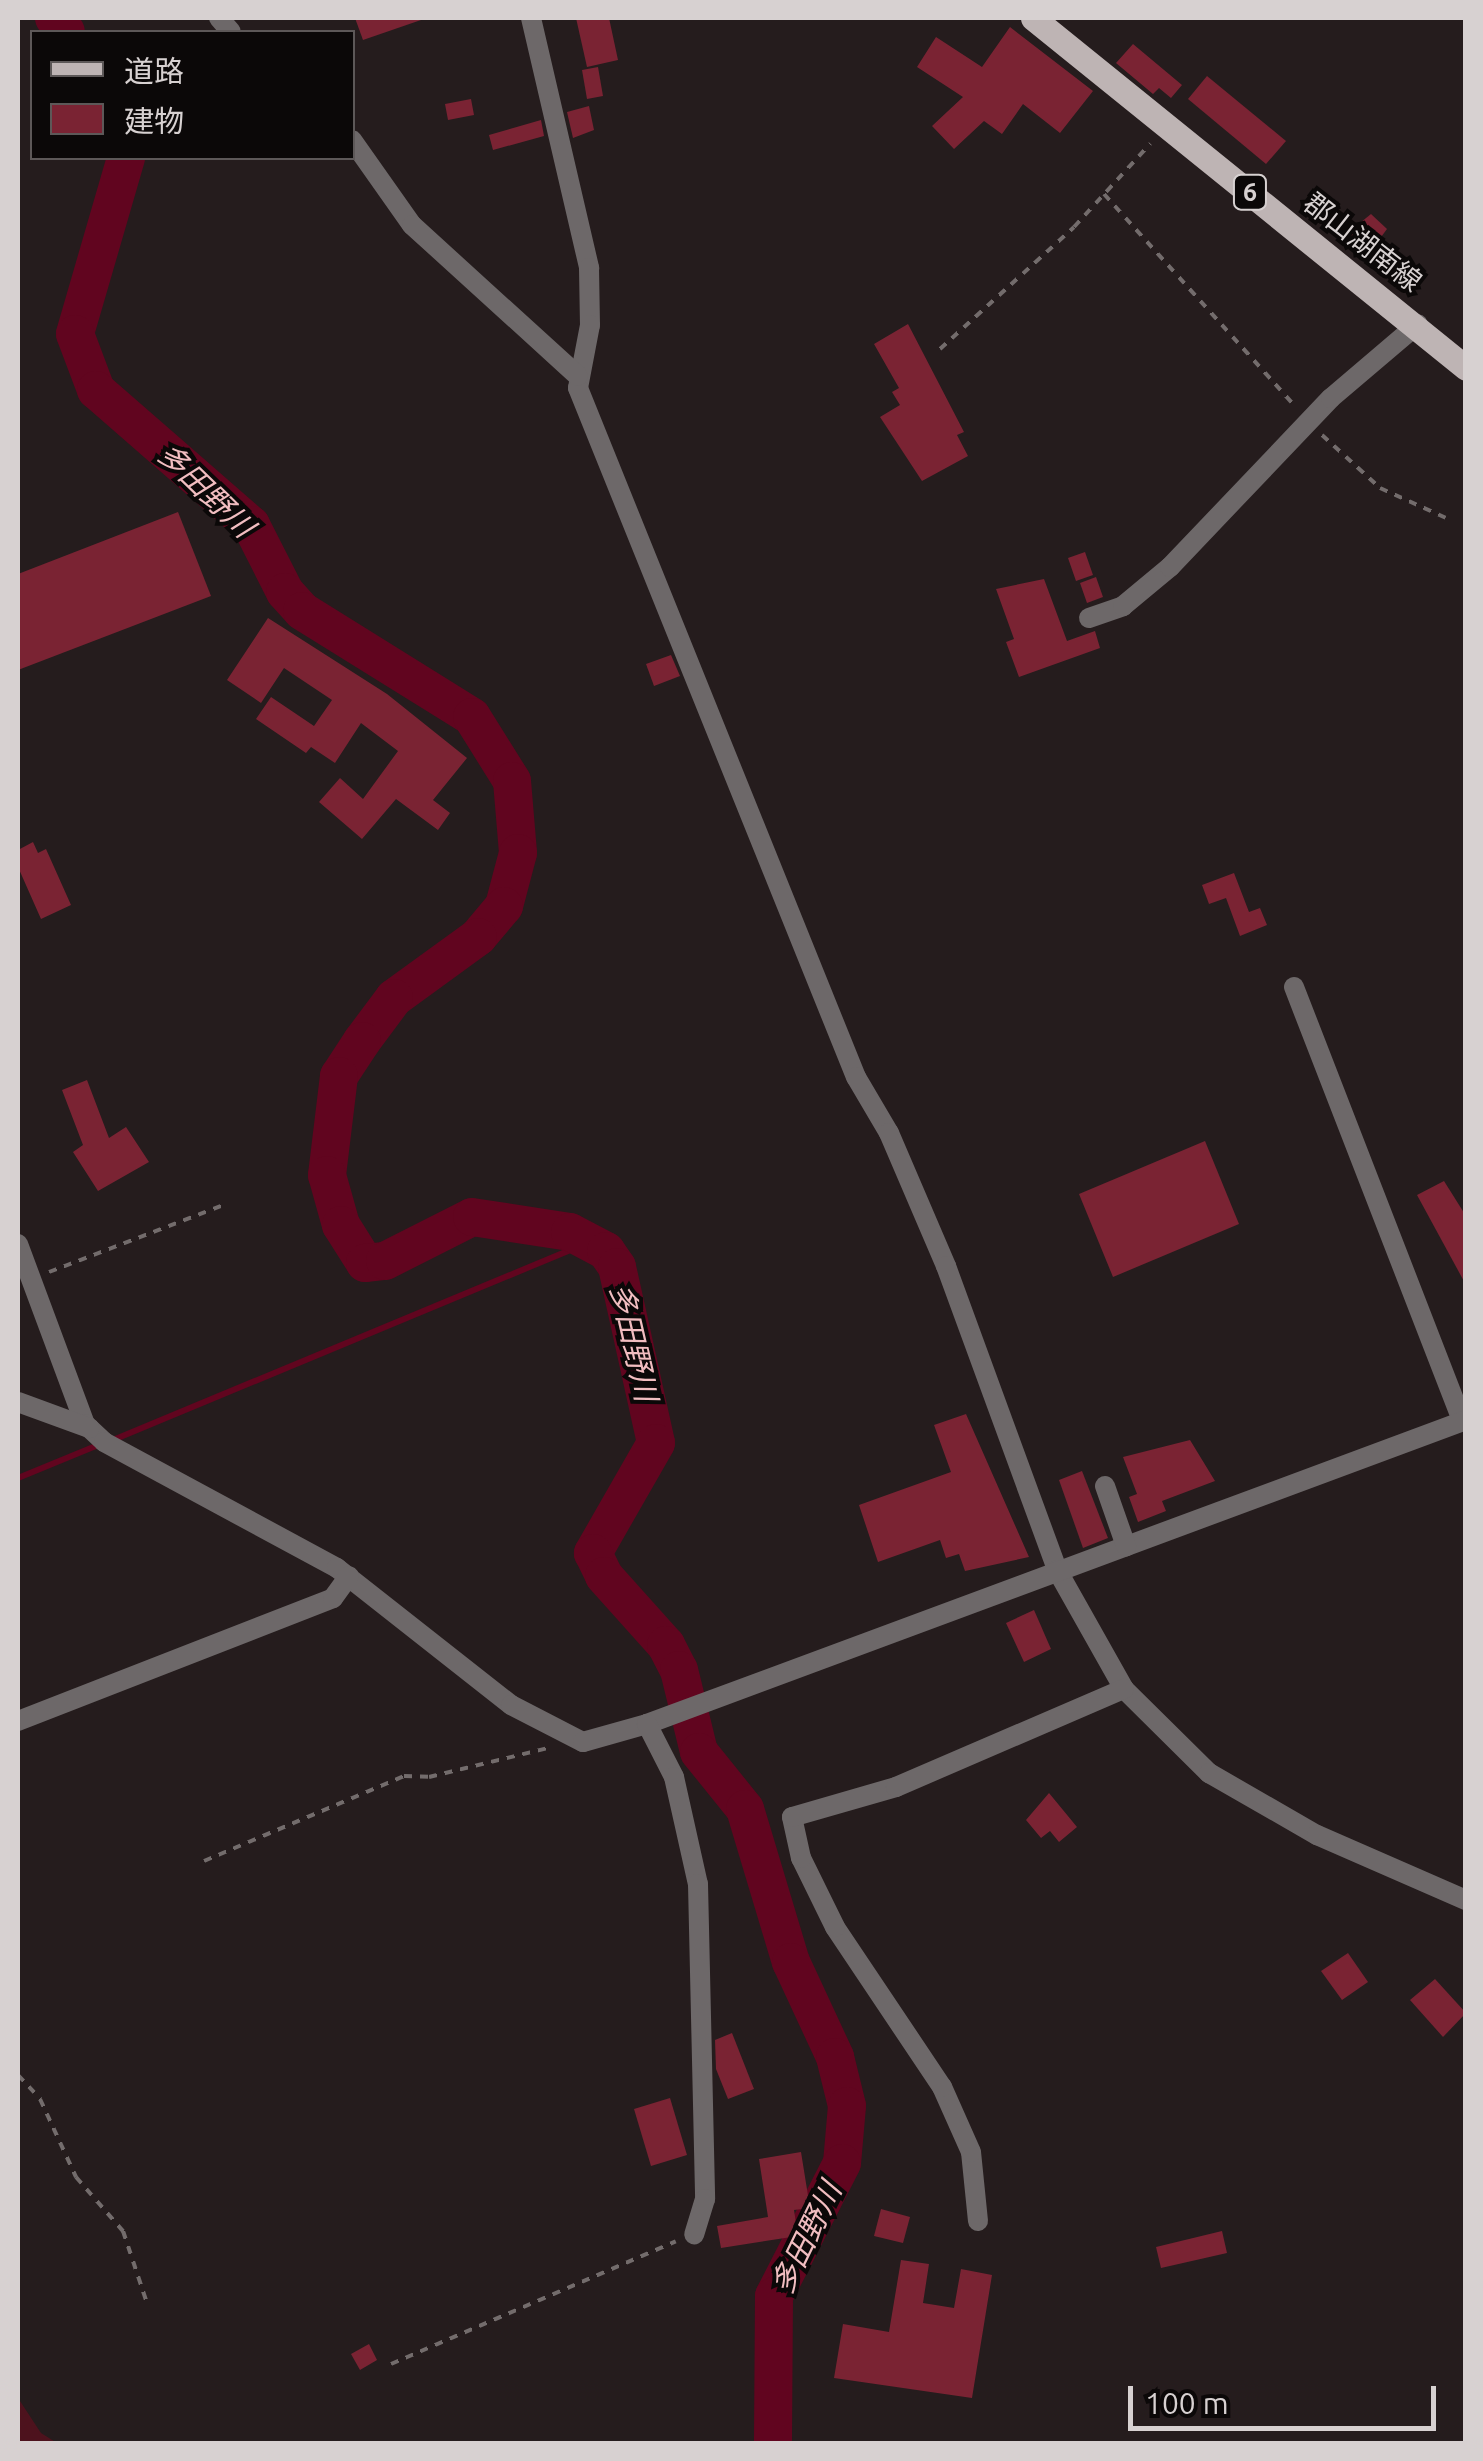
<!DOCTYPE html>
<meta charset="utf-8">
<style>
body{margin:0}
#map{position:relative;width:1483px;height:2461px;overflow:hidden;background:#251c1d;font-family:Ubuntu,"Noto Sans JP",sans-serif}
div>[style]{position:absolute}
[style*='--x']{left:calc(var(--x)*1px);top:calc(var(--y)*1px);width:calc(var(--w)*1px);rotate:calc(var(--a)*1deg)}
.green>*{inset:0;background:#4d121d}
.stream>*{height:6px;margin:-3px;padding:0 3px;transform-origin:3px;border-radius:3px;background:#61051f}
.river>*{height:38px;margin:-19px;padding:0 19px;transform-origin:19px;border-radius:19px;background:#61051f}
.building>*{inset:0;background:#7a2333}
.path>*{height:4px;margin-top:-2px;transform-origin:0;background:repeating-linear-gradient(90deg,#736c6c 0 8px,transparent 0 16px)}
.minor>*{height:20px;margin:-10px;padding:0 10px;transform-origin:10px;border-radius:10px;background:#6d6869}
.primary>*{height:25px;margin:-12.5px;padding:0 12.5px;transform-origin:12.5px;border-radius:12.5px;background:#beb4b4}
span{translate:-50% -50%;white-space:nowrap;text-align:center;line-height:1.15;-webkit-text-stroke:8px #0b0808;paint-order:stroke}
.shield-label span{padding:2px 8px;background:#0b0808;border:2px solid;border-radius:8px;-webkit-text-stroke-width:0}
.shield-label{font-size:25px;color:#d7d1d1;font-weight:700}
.street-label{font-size:28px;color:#d7d1d1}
.water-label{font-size:30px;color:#f1bdc0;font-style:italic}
.frame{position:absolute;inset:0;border:20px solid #d7d1d1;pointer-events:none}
.legend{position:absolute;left:30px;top:30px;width:325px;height:130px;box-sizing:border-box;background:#0b0808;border:2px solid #5d5858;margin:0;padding:12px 18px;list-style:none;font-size:30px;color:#d7d1d1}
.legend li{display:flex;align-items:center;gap:20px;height:50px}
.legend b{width:50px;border:2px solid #5d5858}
.scale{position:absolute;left:1128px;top:2386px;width:308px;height:45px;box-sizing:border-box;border:5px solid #d7d1d1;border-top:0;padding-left:12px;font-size:30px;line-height:35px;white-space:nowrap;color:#d7d1d1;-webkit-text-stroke:8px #0b0808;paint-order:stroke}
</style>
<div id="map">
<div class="green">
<div style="clip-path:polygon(18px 2398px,41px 2433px,57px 2443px,18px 2443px)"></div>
</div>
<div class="stream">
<div style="--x:113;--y:1440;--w:519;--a:-22.56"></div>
<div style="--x:18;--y:1478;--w:90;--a:-22.3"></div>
</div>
<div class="river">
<div style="--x:54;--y:18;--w:18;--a:49"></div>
<div style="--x:126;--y:158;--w:183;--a:106.2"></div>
<div style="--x:75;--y:334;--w:60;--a:69.4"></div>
<div style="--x:96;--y:390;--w:206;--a:41.1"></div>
<div style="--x:251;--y:525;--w:75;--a:63.1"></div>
<div style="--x:285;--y:592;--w:25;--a:48"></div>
<div style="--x:302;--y:611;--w:200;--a:31.9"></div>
<div style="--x:472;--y:717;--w:75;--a:58"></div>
<div style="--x:512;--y:781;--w:72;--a:85.2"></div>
<div style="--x:518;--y:853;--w:55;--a:104.8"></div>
<div style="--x:504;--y:906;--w:40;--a:130"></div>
<div style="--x:478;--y:937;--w:104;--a:144"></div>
<div style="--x:394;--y:998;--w:54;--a:126.7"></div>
<div style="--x:362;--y:1041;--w:42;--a:123.3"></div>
<div style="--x:339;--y:1076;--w:100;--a:96.9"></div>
<div style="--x:327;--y:1175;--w:52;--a:74.4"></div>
<div style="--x:341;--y:1225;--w:45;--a:57.7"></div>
<div style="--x:365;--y:1263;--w:20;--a:-6"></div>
<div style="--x:385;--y:1261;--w:97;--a:-26.8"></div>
<div style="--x:472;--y:1217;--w:99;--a:8.7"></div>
<div style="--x:570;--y:1232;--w:41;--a:27.8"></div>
<div style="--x:606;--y:1251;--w:19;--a:55"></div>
<div style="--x:617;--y:1267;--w:180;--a:77.5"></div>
<div style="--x:656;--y:1443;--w:127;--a:119.8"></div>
<div style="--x:593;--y:1553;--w:25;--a:64"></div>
<div style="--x:604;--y:1576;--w:93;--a:48.1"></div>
<div style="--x:666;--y:1645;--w:28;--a:63"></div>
<div style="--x:679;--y:1670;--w:84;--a:76.3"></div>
<div style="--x:699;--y:1752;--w:73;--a:51.1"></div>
<div style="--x:745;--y:1809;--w:160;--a:73.3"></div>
<div style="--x:791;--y:1962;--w:105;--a:65.1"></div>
<div style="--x:835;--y:2057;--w:50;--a:76.2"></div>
<div style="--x:847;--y:2106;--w:57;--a:95"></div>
<div style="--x:842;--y:2163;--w:149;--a:117.1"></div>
<div style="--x:774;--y:2296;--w:148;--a:90.4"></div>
</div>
<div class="building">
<div style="clip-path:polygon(355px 18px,421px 18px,421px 20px,363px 40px)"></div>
<div style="clip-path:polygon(576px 18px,609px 18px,618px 60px,587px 67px)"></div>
<div style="clip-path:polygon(1010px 27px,1093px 91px,1060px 133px,1023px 104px,1002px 134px,984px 121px,954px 149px,932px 126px,963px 97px,917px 67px,936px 37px,982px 67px)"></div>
<div style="clip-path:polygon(1133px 44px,1182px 85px,1171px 98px,1159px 88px,1153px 94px,1116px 63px)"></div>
<div style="clip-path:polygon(598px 67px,603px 96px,587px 99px,582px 70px)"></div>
<div style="clip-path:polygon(1207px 76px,1286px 141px,1266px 164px,1188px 99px)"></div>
<div style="clip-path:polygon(471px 99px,474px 115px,448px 120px,445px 104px)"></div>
<div style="clip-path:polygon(589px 106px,594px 130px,573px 138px,567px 112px)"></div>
<div style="clip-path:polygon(541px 120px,544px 136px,493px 150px,489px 135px)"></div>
<div style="clip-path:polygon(1371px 214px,1387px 229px,1367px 256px,1344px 236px)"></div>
<div style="clip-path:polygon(908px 324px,964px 432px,957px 435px,968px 456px,922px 481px,880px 417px,900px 405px,892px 392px,899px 388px,874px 344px)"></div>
<div style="clip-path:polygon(178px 512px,211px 596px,18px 670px,18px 574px)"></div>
<div style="clip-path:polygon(1085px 552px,1093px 575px,1076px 581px,1068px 558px)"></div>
<div style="clip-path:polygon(1096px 577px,1103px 597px,1087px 603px,1080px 583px)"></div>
<div style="clip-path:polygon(1044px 579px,1067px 641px,1095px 631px,1100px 648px,1019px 677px,1006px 642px,1014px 639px,996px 589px)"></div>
<div style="clip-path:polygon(268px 618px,387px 694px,467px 758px,433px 800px,450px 813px,438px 830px,396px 799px,362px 839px,319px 802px,340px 778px,363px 799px,398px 751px,361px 723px,335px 763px,311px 747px,306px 753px,256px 719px,271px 697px,314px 726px,332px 700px,284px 668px,261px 703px,227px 680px)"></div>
<div style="clip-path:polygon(671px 655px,680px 676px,654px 686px,646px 664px)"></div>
<div style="clip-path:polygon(33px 842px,38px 853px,46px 849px,71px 905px,41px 919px,18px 867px,18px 850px)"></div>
<div style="clip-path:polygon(1234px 873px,1249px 912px,1260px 908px,1267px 925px,1240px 936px,1226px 898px,1209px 904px,1202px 885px)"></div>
<div style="clip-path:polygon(87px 1080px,109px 1138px,126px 1127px,149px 1162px,98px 1191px,73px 1152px,83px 1145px,62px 1090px)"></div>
<div style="clip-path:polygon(1205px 1141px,1239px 1224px,1113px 1277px,1079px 1194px)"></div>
<div style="clip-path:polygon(1444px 1181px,1466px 1216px,1466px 1285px,1417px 1195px)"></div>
<div style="clip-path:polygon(966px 1414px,1029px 1557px,965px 1571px,959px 1554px,946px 1558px,940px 1540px,878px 1562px,859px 1505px,951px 1472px,934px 1425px)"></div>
<div style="clip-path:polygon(1190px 1440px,1215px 1481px,1162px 1501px,1166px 1511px,1138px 1522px,1129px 1497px,1137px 1494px,1123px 1457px)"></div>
<div style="clip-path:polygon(1082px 1471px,1108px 1538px,1083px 1548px,1059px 1480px)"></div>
<div style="clip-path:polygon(1034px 1610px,1051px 1649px,1024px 1662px,1006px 1623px)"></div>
<div style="clip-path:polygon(1049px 1793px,1077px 1827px,1059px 1842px,1050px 1831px,1041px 1838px,1026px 1820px)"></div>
<div style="clip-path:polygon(1348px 1953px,1368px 1982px,1342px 2000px,1321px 1971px)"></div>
<div style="clip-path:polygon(1435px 1979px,1466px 2013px,1443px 2037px,1410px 2000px)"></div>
<div style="clip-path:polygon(732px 2033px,754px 2089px,728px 2099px,716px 2069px,715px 2040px)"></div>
<div style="clip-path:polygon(670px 2098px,687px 2155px,651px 2166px,634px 2109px)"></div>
<div style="clip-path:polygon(801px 2152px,810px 2208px,794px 2210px,798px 2236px,721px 2248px,717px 2226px,768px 2217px,759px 2159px)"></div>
<div style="clip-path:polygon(881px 2209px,910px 2217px,903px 2243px,874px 2236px)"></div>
<div style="clip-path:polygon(1222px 2231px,1227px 2253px,1161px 2268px,1156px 2247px)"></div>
<div style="clip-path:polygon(901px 2260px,929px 2264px,923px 2303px,954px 2308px,961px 2269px,992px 2275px,972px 2398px,834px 2378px,843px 2324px,889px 2332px)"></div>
<div style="clip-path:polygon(369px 2344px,377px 2360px,360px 2370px,351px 2354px)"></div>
</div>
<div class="path">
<div style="--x:1104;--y:194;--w:285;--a:48"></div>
<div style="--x:940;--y:349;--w:181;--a:-42.3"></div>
<div style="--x:1074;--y:227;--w:113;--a:-47.5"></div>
<div style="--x:1322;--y:435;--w:79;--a:42.4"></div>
<div style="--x:1380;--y:488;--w:72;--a:24.4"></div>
<div style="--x:49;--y:1272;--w:190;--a:-21"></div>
<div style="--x:204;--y:1861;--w:217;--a:-23"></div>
<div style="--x:404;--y:1776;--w:25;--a:2"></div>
<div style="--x:429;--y:1777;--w:122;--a:-13.7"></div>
<div style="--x:18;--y:2075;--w:33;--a:47"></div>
<div style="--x:40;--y:2099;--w:86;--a:65.2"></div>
<div style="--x:76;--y:2177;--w:72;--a:49"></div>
<div style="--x:123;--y:2231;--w:76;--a:71.6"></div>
<div style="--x:391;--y:2364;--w:310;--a:-23.3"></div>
</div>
<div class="minor">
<div style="--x:219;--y:18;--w:18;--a:49"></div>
<div style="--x:531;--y:18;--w:257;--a:76.9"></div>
<div style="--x:589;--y:268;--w:57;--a:89"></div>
<div style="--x:590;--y:325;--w:64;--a:100.8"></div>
<div style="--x:578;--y:388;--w:743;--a:68.03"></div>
<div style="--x:856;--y:1077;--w:65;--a:59.5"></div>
<div style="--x:889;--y:1133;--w:145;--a:66.8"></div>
<div style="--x:946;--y:1266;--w:324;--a:69.9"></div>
<div style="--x:1057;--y:1570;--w:137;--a:60.6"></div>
<div style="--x:1124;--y:1689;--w:120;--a:44.7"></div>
<div style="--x:1209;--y:1773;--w:125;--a:29.9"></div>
<div style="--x:1317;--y:1835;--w:163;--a:23.6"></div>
<div style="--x:352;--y:140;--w:104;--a:54.8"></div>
<div style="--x:412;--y:225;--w:224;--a:42.3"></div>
<div style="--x:1089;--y:618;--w:36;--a:-19"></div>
<div style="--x:1123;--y:606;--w:61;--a:-39.7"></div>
<div style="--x:1170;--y:567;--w:233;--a:-46.4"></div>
<div style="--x:1331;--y:398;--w:114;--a:-40.4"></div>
<div style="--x:1294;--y:987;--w:465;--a:68.8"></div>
<div style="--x:18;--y:1244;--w:192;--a:69.6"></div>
<div style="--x:85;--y:1424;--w:26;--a:43"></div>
<div style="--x:104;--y:1442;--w:265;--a:28.4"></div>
<div style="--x:337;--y:1568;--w:221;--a:38.2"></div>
<div style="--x:511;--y:1705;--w:81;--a:27.2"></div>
<div style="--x:583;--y:1742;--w:66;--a:-15.7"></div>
<div style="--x:647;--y:1724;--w:874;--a:-20.36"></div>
<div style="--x:18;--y:1402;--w:76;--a:20.1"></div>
<div style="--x:1105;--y:1486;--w:64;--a:70.7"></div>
<div style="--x:18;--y:1721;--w:338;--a:-21.3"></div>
<div style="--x:333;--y:1598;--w:27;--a:-54"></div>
<div style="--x:647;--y:1724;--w:59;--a:63"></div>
<div style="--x:674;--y:1777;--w:110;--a:77.4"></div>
<div style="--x:698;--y:1884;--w:315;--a:88.7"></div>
<div style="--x:705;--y:2199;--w:37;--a:107"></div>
<div style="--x:978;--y:2221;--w:69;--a:-95.8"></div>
<div style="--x:971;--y:2152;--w:71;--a:-114"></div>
<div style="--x:942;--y:2087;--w:192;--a:-123.8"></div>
<div style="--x:835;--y:1927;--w:77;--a:-116.2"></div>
<div style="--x:801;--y:1858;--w:42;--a:-102.4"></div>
<div style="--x:792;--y:1817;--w:108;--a:-16.1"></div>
<div style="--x:896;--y:1787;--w:248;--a:-23.3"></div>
</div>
<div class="primary">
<div style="--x:1033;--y:18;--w:557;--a:38.95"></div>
</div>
<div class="shield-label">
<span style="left:1250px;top:192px">6</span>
</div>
<div class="street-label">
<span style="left:1363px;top:242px;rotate:38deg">郡山湖南線</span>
</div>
<div class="water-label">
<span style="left:206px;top:490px;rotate:44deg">多田野川</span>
<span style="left:634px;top:1342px;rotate:77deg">多田野川</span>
<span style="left:806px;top:2238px;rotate:-64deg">多田野川</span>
</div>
<div class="frame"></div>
<ul class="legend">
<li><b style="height:12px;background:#beb4b4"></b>道路</li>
<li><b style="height:28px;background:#7a2333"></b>建物</li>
</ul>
<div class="scale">100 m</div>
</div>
